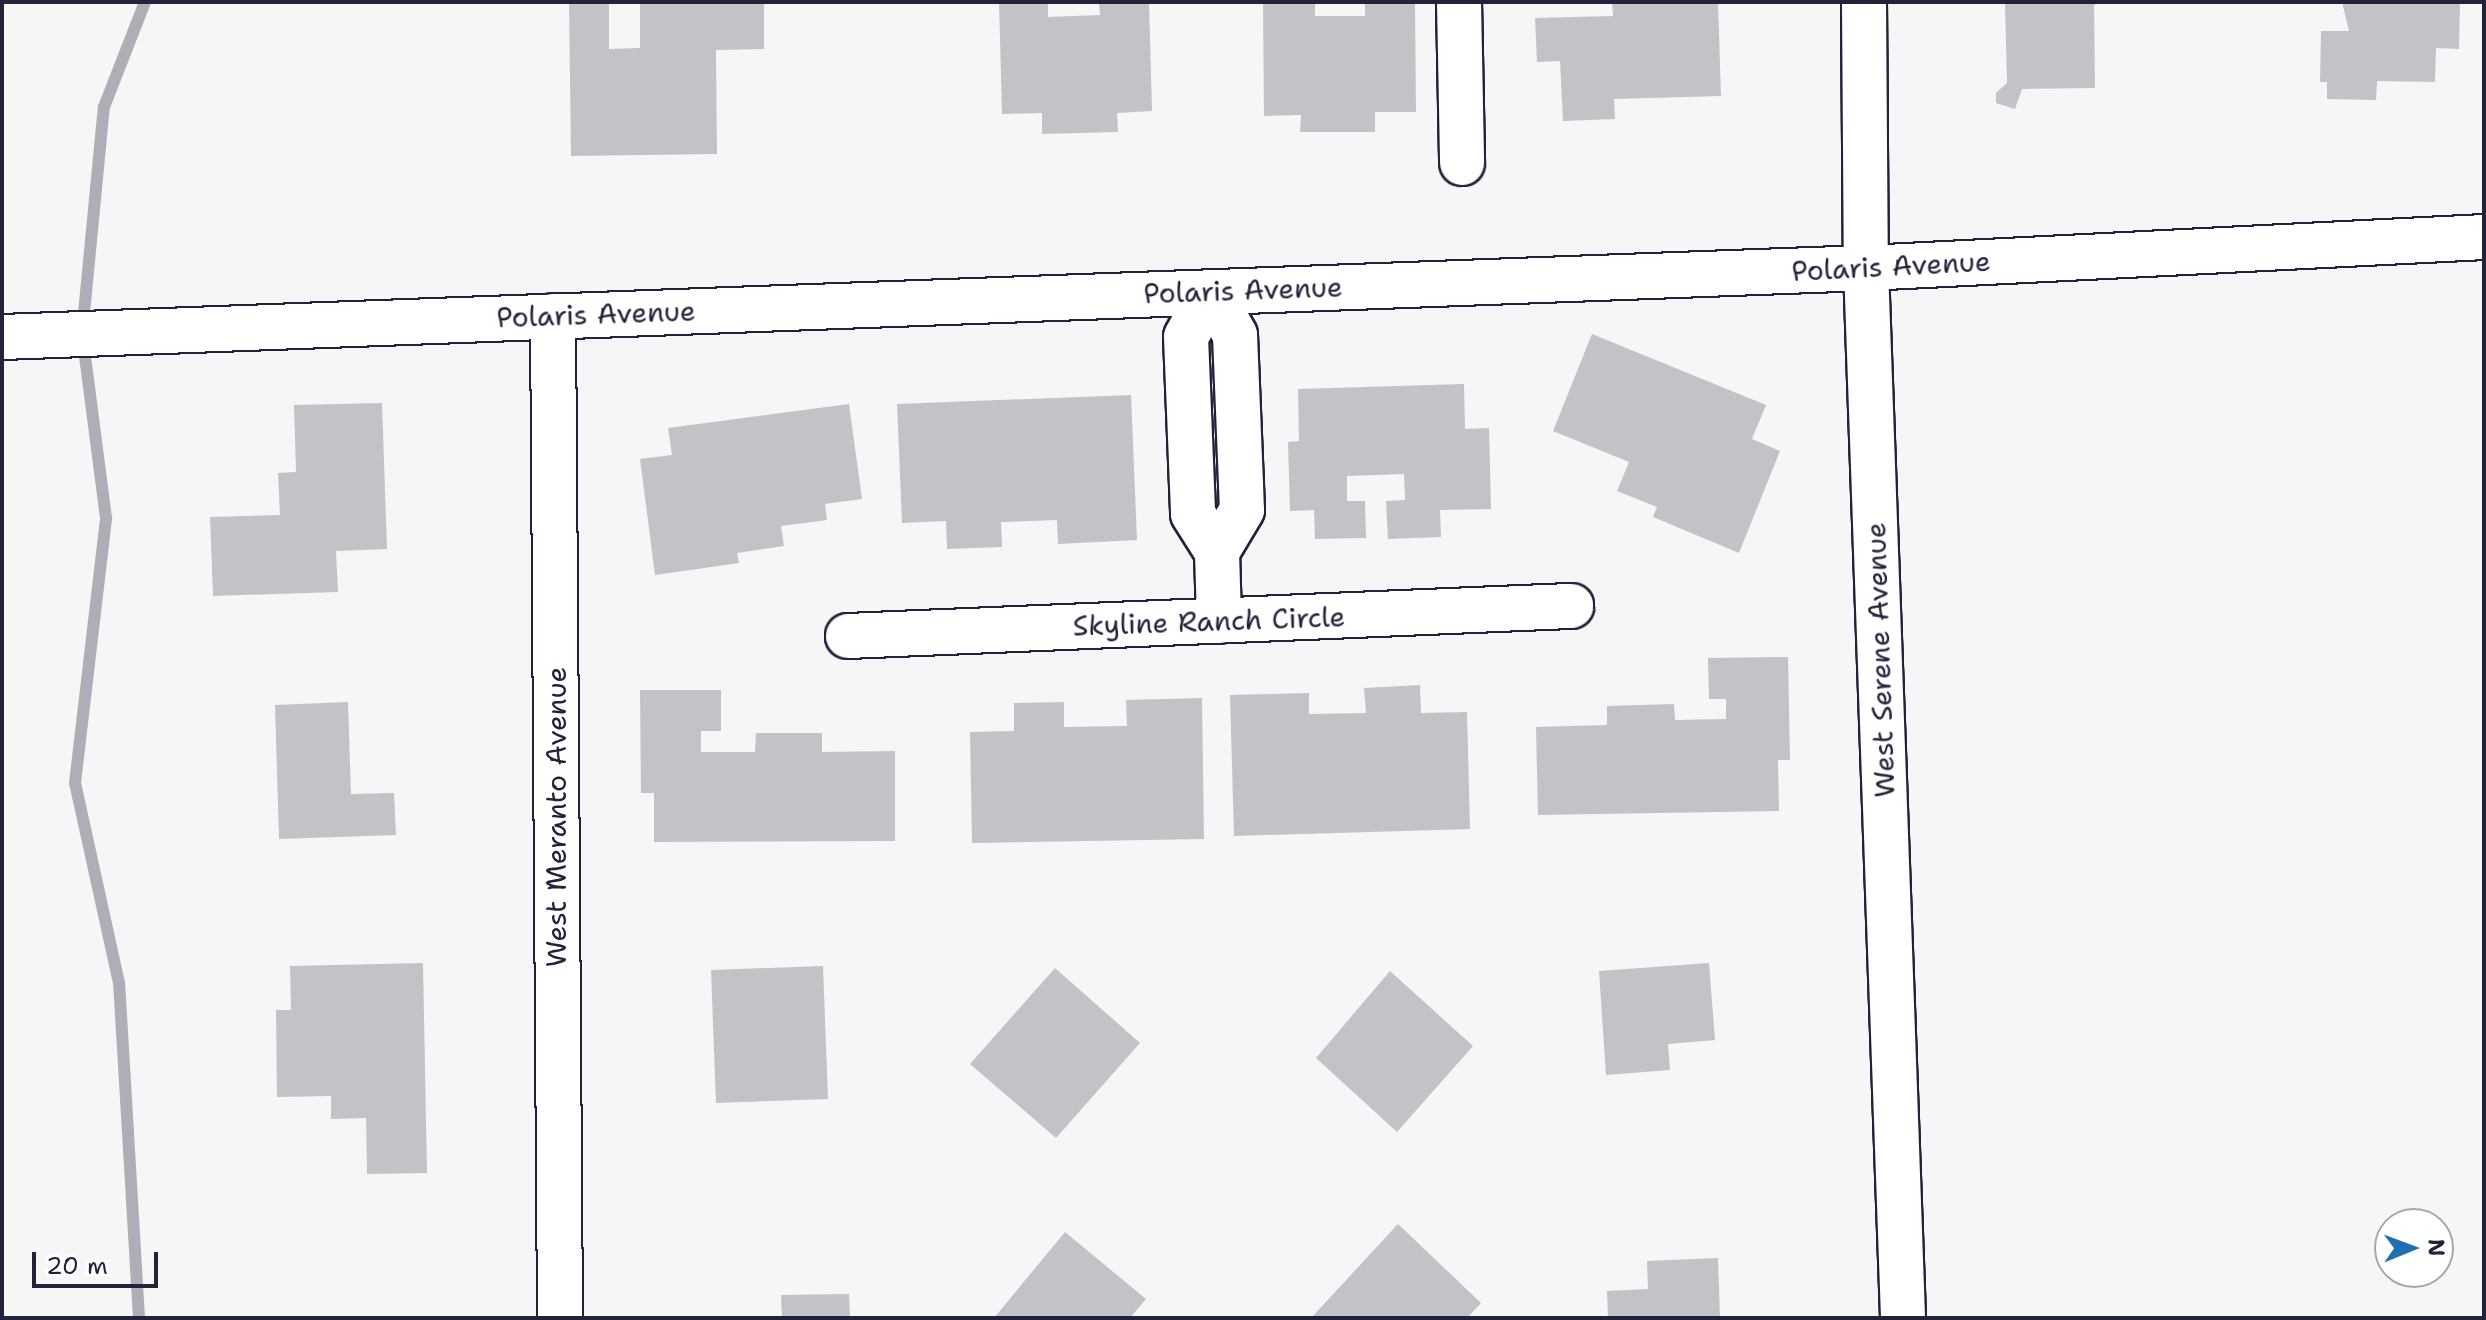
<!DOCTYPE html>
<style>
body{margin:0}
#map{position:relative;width:2486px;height:1320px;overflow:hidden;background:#f6f6f7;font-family:"Shantell Sans",sans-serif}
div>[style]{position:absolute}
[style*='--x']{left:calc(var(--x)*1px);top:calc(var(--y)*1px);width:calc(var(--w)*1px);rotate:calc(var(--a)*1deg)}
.stream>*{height:12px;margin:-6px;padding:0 6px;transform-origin:6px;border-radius:6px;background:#aeaeb7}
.building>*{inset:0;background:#c2c2c9}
.roads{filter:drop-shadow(2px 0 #22223b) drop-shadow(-2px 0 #22223b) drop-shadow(0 2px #22223b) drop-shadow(0 -2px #22223b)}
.minor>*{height:44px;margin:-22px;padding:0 22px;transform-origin:22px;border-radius:22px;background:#fff}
span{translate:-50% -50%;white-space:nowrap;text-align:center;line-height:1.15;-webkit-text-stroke:6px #fff;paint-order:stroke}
.street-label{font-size:28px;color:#22223b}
.frame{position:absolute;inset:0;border:4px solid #22223b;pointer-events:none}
.north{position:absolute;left:2374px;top:1208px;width:80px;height:80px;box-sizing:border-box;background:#fff;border:2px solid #a7a7b1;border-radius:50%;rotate:89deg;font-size:22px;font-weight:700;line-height:32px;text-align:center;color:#22223b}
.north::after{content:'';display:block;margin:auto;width:28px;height:36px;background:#1f6fb2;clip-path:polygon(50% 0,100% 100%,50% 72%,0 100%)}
.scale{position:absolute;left:32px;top:1252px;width:126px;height:36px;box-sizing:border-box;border:4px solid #22223b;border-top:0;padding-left:10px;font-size:24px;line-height:28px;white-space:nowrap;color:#22223b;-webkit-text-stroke:6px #fff;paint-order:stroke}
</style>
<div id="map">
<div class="stream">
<div style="--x:139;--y:1318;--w:336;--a:-93.4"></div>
<div style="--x:119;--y:983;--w:205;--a:-102.4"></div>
<div style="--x:75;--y:783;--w:267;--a:-83.3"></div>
<div style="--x:106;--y:518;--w:186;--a:-97.4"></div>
<div style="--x:82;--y:334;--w:228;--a:-84.5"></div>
<div style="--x:104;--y:107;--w:113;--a:-68.7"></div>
</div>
<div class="building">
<div style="clip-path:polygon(569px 2px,609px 2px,609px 49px,640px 48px,640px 2px,764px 2px,764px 49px,716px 50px,717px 154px,571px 156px)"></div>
<div style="clip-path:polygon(999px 2px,1048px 2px,1048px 17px,1100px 15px,1099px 2px,1149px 2px,1152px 111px,1117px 113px,1118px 132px,1042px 134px,1042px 113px,1002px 114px)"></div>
<div style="clip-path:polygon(1263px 2px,1315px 2px,1315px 16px,1365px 16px,1365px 2px,1415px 2px,1416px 112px,1375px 112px,1375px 132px,1300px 132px,1301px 115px,1264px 116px)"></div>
<div style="clip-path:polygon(1612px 2px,1718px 2px,1721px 96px,1614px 99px,1615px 119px,1563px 121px,1560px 61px,1537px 62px,1535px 18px,1613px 16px)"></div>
<div style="clip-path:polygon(2005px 2px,2103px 2px,2094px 5px,2095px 88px,2022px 89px,2015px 109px,1996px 103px,1996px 93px,2007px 83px)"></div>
<div style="clip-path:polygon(2342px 2px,2460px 2px,2459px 49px,2436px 48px,2435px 82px,2377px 81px,2376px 100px,2327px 99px,2327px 82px,2320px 82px,2321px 31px,2349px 31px)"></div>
<div style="clip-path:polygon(1592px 334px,1766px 405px,1752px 439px,1780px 451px,1739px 553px,1653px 517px,1657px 507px,1617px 491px,1629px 462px,1553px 431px)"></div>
<div style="clip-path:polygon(1464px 384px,1465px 429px,1489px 428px,1491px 509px,1440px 510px,1441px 537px,1388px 539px,1386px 501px,1405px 500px,1404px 474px,1347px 476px,1347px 501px,1365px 501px,1366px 538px,1315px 539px,1314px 510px,1290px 511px,1288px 442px,1299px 441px,1298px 389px)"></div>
<div style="clip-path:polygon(1131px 395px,1137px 540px,1058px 544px,1057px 520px,1001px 522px,1002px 547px,947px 549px,946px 521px,902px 523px,897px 404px)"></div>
<div style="clip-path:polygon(382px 403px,387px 549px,336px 551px,338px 592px,213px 596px,210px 517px,280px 515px,278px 473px,296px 472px,294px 405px)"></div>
<div style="clip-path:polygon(849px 404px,862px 499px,825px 504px,827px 520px,781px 526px,784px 546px,737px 553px,739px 563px,655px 575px,640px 459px,672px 455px,668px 428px)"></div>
<div style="clip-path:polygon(1788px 657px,1790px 760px,1778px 760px,1779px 811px,1538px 815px,1536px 727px,1607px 725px,1607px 706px,1674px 704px,1675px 720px,1726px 719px,1726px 699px,1709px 699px,1708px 658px)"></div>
<div style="clip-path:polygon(1420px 685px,1421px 713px,1467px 712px,1470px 829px,1234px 836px,1230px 695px,1309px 693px,1309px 714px,1366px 713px,1364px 688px)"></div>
<div style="clip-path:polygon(640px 690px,721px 690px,721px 731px,701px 731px,701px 752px,755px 752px,756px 733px,822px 733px,822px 752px,895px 751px,895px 841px,654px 842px,654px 793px,641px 793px)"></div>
<div style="clip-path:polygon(1202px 698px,1204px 839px,972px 843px,970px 732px,1014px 731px,1014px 703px,1064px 702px,1064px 727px,1127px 726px,1126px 700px)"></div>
<div style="clip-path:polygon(348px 702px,351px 794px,394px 793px,396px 835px,279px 839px,275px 705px)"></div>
<div style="clip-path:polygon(423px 963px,427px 1173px,367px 1174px,366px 1118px,331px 1119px,331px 1096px,277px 1097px,276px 1010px,291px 1010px,290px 966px)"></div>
<div style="clip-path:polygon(1709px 963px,1715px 1040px,1668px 1044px,1670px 1070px,1606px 1075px,1599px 971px)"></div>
<div style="clip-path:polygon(823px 966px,828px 1099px,716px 1103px,711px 970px)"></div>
<div style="clip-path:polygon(1055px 968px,1140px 1043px,1056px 1138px,970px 1064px)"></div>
<div style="clip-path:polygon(1390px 971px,1473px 1046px,1397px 1132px,1316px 1058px)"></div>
<div style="clip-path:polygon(1398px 1224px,1481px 1303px,1467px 1318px,1311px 1318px)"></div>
<div style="clip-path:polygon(1065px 1232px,1146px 1299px,1130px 1318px,994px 1318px)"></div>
<div style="clip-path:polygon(1718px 1258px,1720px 1318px,1608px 1318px,1607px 1291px,1648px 1289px,1647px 1261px)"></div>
<div style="clip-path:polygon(849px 1294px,850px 1318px,782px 1318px,781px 1295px)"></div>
</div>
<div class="roads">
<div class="minor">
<div style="--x:1459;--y:2;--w:161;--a:88.9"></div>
<div style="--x:1864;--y:2;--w:266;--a:89.6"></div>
<div style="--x:1866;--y:268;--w:1051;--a:87.98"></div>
<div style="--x:1211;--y:292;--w:51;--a:119.1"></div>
<div style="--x:1186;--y:337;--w:177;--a:87.7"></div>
<div style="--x:1193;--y:514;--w:45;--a:57.7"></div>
<div style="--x:1217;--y:552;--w:69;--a:88.3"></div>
<div style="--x:1211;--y:292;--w:49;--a:60.8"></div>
<div style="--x:1235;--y:335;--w:149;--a:87.7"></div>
<div style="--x:1241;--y:484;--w:26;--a:88"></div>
<div style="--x:1242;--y:510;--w:49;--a:120.8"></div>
<div style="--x:553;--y:316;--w:1002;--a:89.6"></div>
<div style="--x:2;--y:337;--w:1865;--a:-2.12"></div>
<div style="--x:1866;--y:268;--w:619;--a:-2.87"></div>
<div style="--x:848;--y:636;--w:724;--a:-2.38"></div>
</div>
</div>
<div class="street-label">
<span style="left:1891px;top:266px;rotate:-3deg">Polaris Avenue</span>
<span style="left:1243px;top:290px;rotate:-2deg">Polaris Avenue</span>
<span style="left:596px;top:314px;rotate:-2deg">Polaris Avenue</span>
<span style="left:1209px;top:621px;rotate:-2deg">Skyline Ranch Circle</span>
<span style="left:1880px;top:660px;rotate:-92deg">West Serene Avenue</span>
<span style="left:556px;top:817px;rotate:-90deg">West Meranto Avenue</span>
</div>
<div class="frame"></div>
<div class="north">N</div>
<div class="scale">20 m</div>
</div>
